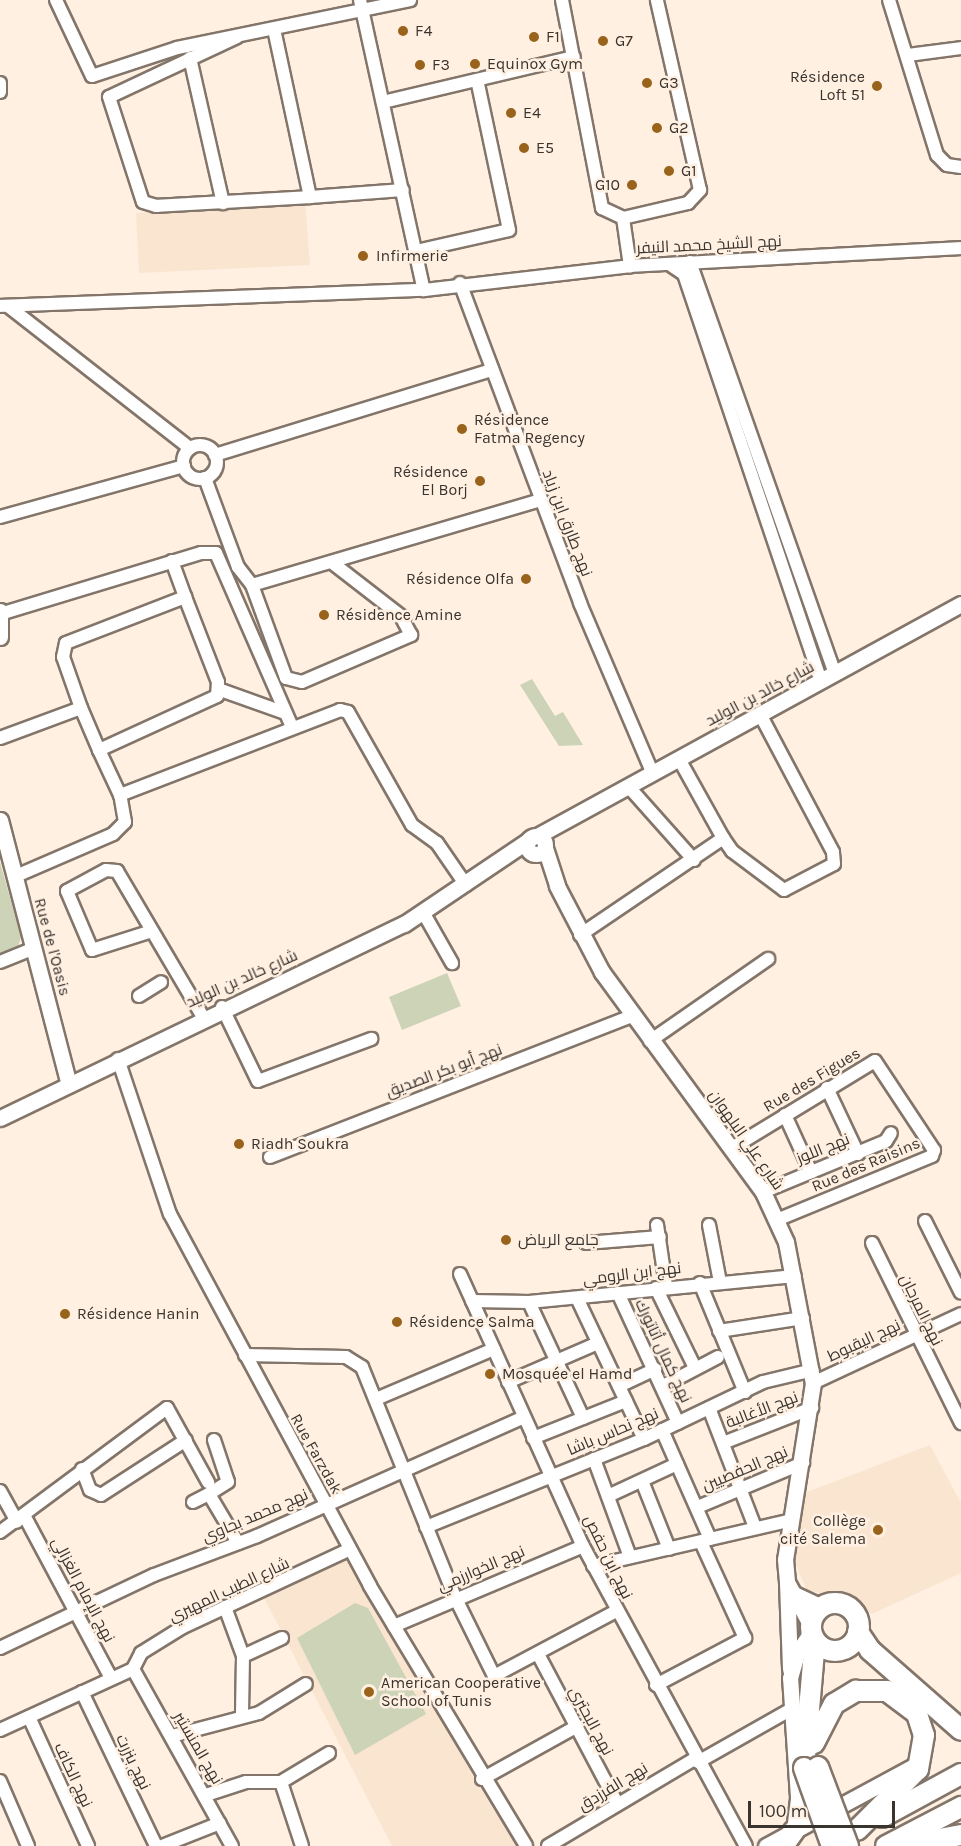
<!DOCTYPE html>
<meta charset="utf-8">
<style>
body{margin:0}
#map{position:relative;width:961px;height:1846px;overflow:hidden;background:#fff0e2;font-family:Karla,Cairo,sans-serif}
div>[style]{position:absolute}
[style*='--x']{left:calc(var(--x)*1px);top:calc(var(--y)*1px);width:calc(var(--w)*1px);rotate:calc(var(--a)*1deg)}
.built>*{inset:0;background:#fae5d1}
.green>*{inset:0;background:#ccd3b6}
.roads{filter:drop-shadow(2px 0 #837569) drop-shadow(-2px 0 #837569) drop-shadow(0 2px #837569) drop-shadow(0 -2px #837569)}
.minor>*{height:12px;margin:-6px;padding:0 6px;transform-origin:6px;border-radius:6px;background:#fff}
.minor>.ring{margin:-6px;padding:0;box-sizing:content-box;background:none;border:12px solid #fff;border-radius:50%}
.tertiary>*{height:15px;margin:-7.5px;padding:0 7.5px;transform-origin:7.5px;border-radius:7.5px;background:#fff}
.tertiary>.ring{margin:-7.5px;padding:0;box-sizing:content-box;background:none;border:15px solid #fff;border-radius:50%}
.trunk>*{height:20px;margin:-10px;padding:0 10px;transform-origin:10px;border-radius:10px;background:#fff}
.trunk>.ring{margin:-10px;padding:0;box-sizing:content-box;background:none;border:20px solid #fff;border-radius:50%}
.bridges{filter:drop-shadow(2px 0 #837569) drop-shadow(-2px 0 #837569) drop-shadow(0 2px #837569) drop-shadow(0 -2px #837569)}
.trunk-bridge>*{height:20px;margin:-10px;padding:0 10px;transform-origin:10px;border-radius:10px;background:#fff}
.dots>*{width:16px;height:16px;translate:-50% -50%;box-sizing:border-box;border:3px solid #fff0e2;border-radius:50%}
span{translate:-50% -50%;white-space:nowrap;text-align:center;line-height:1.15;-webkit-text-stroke:5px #fff0e2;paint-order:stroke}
.poi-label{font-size:16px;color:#3a342f}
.left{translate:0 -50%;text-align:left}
.right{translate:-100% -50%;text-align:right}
.street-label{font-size:16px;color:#3a342f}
.scale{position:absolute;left:748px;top:1801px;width:147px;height:27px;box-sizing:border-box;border:3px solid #3a342f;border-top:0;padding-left:8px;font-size:18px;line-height:21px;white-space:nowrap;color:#3a342f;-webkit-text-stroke:4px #fff0e2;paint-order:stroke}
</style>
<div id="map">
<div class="built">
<div style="clip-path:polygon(305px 199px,310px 265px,139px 273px,136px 213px)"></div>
<div style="clip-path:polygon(930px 1445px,961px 1503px,961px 1573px,872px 1614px,852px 1597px,807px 1591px,791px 1553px,802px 1494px)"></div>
<div style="clip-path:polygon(344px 1555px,493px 1809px,519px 1846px,392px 1846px,264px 1598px)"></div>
</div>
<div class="green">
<div style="clip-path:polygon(532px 679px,555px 716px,563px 712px,583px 745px,559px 746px,520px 685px)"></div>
<div style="clip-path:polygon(0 862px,21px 937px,18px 947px,0 956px)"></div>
<div style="clip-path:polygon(447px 973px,461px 1006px,402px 1030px,389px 997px)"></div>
<div style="clip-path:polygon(355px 1603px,368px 1608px,426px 1714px,355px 1755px,297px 1638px)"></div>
</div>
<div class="roads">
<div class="minor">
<div style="--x:56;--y:0;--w:84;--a:64.7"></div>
<div style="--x:92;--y:76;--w:89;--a:-18.2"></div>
<div style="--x:177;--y:48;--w:238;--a:-11.6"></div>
<div style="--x:360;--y:0;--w:297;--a:77.6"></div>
<div style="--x:562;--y:0;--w:212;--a:79.1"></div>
<div style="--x:602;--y:208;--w:23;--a:25"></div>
<div style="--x:623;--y:218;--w:67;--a:-13"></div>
<div style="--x:688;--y:203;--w:18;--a:-47"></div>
<div style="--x:700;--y:190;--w:195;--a:-102.8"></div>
<div style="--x:889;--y:0;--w:162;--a:72.8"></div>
<div style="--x:937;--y:155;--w:14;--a:45"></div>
<div style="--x:947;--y:165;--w:14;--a:8"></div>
<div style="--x:274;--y:29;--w:172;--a:77.9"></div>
<div style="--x:310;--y:197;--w:93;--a:-4.3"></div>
<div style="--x:237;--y:37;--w:141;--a:154.9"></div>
<div style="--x:109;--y:97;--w:110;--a:72.1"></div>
<div style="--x:143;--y:202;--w:14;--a:17"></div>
<div style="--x:156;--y:206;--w:154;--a:-3.3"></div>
<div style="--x:908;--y:55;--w:53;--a:-7.5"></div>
<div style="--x:190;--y:58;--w:149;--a:77.2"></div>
<div style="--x:0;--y:83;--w:9;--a:90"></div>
<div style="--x:383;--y:102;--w:196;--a:-13.3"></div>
<div style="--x:623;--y:218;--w:49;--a:81.7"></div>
<div style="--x:416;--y:251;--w:95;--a:-12.7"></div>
<div style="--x:509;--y:230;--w:153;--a:-102"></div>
<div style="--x:690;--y:262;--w:437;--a:70.6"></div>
<div style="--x:669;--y:264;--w:18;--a:34"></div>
<div style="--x:684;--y:274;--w:430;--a:71.4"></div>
<div style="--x:460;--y:283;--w:342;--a:69.4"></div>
<div style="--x:580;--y:603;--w:184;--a:66.9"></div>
<div style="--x:0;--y:306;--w:424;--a:-2.2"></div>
<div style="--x:424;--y:290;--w:207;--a:-6.6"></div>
<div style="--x:630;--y:266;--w:331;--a:-3.1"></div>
<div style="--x:8;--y:306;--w:231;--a:38"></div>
<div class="ring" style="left:183px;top:445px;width:22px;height:22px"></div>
<div style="--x:215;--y:455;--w:290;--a:-17.1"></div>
<div style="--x:205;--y:478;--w:95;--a:69.7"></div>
<div style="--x:238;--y:567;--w:23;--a:52"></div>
<div style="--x:252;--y:585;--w:301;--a:-16.4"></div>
<div style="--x:0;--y:517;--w:191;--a:-15.5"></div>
<div style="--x:172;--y:561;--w:38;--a:70"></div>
<div style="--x:252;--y:585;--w:99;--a:69.9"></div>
<div style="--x:286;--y:678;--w:16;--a:14"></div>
<div style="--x:302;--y:682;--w:119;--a:-23.3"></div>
<div style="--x:411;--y:635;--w:21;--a:-118"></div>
<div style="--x:401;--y:616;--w:85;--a:-142.2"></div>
<div style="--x:0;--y:614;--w:210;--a:-16.9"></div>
<div style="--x:201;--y:553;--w:15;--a:0"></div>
<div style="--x:216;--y:553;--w:188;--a:66.4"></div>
<div style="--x:218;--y:689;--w:71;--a:19.7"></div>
<div style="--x:0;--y:738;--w:86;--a:-20.3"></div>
<div style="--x:628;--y:786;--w:99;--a:48.3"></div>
<div style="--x:120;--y:795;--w:236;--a:-21.1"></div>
<div style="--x:340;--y:710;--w:8;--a:14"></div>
<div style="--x:348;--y:712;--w:130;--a:60.5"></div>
<div style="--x:412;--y:825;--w:31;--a:36"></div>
<div style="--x:437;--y:843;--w:51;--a:55.4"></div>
<div style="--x:723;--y:838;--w:16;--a:55"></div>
<div style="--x:732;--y:851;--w:65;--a:36.9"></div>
<div style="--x:784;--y:890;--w:56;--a:-27.5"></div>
<div style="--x:834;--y:864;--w:12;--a:-95"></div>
<div style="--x:833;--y:852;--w:156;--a:-117.9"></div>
<div style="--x:16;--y:876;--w:106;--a:-23.4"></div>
<div style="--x:113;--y:834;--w:17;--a:-45"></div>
<div style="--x:125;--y:822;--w:27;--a:-100"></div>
<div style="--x:120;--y:795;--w:50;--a:-115"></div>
<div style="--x:99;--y:750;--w:46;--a:-113.2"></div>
<div style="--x:81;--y:708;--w:54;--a:-109.4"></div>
<div style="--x:63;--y:657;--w:14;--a:-78"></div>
<div style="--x:66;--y:643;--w:128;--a:-21.1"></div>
<div style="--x:185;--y:597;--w:91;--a:68.8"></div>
<div style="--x:218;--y:682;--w:14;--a:94"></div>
<div style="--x:217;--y:696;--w:130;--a:155.4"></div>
<div style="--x:423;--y:912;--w:59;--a:60.4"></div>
<div style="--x:152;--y:931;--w:63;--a:162.4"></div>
<div style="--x:92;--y:950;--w:64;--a:-113"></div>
<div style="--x:67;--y:891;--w:44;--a:-28.3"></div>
<div style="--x:106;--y:870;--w:11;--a:5"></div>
<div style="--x:117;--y:871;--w:169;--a:59.5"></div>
<div style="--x:580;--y:935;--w:173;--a:-34.1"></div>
<div style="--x:723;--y:838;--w:90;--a:-119.1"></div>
<div style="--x:0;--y:962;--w:37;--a:-22"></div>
<div style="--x:139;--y:996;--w:26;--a:-32"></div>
<div style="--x:222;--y:1007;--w:82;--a:64.1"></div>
<div style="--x:258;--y:1081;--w:121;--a:-20.4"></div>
<div style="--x:650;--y:1041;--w:144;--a:-34.8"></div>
<div style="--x:118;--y:1059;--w:163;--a:71.5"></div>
<div style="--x:170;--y:1214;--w:422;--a:61.7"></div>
<div style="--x:370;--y:1586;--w:303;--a:59"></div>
<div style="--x:827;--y:1088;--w:73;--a:64.8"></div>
<div style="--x:785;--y:1115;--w:63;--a:65.5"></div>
<div style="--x:732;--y:1148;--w:167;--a:-31.3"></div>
<div style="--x:875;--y:1061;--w:107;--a:56.5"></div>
<div style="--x:934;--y:1150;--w:6;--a:108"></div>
<div style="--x:932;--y:1156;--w:168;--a:157.6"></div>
<div style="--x:270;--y:1157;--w:388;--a:-21.3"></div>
<div style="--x:763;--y:1192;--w:133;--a:-22.5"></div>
<div style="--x:886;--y:1141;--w:9;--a:-58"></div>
<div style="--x:925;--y:1221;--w:80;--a:63.4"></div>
<div style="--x:657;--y:1225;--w:62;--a:81.6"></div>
<div style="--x:709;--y:1225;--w:58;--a:79.1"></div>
<div style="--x:586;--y:1243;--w:74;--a:-4.6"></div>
<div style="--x:872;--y:1243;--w:201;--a:63.7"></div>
<div style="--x:460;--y:1274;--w:299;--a:65.7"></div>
<div style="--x:583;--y:1546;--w:341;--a:61.5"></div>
<div style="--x:700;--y:1283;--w:118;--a:67.6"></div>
<div style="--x:656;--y:1288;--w:89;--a:64"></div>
<div style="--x:618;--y:1293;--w:143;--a:65.2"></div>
<div style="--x:577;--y:1298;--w:156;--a:64.6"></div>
<div style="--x:472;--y:1301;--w:57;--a:1"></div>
<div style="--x:529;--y:1302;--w:267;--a:-5.6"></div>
<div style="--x:529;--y:1302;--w:128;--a:65"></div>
<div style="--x:719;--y:1331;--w:85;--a:-8.8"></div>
<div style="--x:245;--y:1355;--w:101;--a:1.1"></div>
<div style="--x:346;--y:1357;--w:19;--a:32"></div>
<div style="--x:362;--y:1367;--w:248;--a:68"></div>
<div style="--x:455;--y:1597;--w:88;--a:63.7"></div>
<div style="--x:494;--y:1676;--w:138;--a:-28"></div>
<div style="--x:508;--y:1382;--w:98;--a:-23.4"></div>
<div style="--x:813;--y:1383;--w:163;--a:-25"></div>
<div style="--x:619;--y:1386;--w:40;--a:-25"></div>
<div style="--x:663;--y:1386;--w:62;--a:-27.8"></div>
<div style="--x:376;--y:1399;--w:128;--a:-23"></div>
<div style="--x:709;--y:1408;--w:128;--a:68.9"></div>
<div style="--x:662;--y:1430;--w:119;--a:66.2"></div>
<div style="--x:533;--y:1438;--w:100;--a:-21.7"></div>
<div style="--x:214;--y:1440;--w:44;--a:71.6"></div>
<div style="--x:228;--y:1482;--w:22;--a:148"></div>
<div style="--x:209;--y:1494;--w:57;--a:59.4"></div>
<div style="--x:723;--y:1443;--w:96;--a:-21.5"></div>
<div style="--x:594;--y:1459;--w:104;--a:69.8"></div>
<div style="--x:82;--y:1469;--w:22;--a:69"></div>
<div style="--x:90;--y:1490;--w:12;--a:24"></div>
<div style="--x:101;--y:1495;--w:101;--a:-32.9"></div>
<div style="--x:642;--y:1481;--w:73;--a:68.3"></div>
<div style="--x:0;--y:1491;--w:35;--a:61"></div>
<div style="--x:608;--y:1496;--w:76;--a:-24.9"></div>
<div style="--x:193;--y:1502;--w:18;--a:-27"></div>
<div style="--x:700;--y:1506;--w:112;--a:-22.7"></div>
<div style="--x:25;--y:1517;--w:183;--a:61.9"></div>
<div style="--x:426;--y:1527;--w:235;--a:-22"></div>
<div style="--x:644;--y:1439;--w:132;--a:-25.6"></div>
<div style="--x:763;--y:1382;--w:51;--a:-13.5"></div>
<div style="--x:0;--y:1532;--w:208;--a:-36.6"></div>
<div style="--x:167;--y:1408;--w:85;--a:61"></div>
<div style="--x:593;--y:1566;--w:205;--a:-13"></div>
<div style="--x:225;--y:1607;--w:52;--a:69.8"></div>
<div style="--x:243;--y:1656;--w:59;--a:91"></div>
<div style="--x:394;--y:1626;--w:205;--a:-22.9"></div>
<div style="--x:0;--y:1648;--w:170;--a:-25.4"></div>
<div style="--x:154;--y:1575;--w:110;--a:-20.7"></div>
<div style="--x:257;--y:1536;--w:292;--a:-24"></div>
<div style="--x:538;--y:1654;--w:169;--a:62.1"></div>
<div style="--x:243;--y:1656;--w:43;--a:-24.8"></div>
<div style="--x:133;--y:1669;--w:203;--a:60.8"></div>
<div style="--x:656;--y:1685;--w:101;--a:-27.8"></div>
<div style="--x:745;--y:1638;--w:106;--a:-114.6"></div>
<div style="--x:82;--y:1692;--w:171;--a:64.3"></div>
<div style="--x:29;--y:1717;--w:142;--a:65.4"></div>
<div style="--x:0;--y:1730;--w:146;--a:-24.6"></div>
<div style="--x:133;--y:1669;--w:18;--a:-63"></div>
<div style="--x:141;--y:1653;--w:49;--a:-31.8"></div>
<div style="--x:183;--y:1627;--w:184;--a:-25"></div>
<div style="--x:172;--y:1736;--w:90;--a:-14.8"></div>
<div style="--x:259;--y:1713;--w:55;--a:-31.7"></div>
<div style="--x:698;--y:1762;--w:106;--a:-29.5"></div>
<div style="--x:482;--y:1779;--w:105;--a:-29"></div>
<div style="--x:0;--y:1781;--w:71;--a:66.7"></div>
<div style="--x:281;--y:1782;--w:67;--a:71.8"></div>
<div style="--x:206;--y:1795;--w:42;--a:-18"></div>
<div style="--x:246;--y:1782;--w:35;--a:0"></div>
<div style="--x:281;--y:1782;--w:56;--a:-31.1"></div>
<div style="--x:162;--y:1846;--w:62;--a:-21.6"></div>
<div style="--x:548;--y:1846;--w:172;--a:-30.7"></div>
</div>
<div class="tertiary">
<div style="--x:0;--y:611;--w:26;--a:90"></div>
<div style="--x:0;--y:820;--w:270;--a:75.4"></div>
<div style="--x:537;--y:836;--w:483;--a:-28.7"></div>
<div class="ring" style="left:527px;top:836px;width:3px;height:3px"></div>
<div style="--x:545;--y:848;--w:40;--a:72"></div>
<div style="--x:557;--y:886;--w:97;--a:62.4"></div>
<div style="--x:602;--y:972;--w:273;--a:53.8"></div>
<div style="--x:763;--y:1192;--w:55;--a:65.3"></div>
<div style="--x:786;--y:1242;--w:144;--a:79.2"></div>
<div style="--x:813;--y:1383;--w:178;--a:99"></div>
<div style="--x:785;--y:1559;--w:23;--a:85"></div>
<div style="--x:787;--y:1582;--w:50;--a:61.4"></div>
<div style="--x:0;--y:1118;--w:448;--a:-25.7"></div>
<div style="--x:404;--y:924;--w:151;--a:-33.9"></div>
<div style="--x:787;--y:1582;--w:87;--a:88"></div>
<div style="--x:792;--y:1593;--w:33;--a:25"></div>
<div style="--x:794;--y:1831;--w:34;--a:-83"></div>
<div style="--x:798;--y:1797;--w:119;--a:-93.8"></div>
<div style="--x:790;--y:1678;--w:26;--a:-74"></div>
<div style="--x:797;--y:1653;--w:27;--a:-56"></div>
<div style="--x:766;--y:1846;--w:170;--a:-28.4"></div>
</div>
<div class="trunk">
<div class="ring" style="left:811px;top:1603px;width:28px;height:28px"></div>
<div style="--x:858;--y:1632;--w:22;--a:56"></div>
<div style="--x:870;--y:1650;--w:121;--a:41.3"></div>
<div style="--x:814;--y:1743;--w:44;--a:-62.9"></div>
<div style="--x:834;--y:1704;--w:26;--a:-31"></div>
<div style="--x:856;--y:1691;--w:31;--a:0"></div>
<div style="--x:887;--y:1691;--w:38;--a:37"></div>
<div style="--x:917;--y:1714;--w:22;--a:72"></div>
<div style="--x:924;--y:1735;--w:35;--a:100"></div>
<div style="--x:918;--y:1769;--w:86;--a:135"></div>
<div style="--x:804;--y:1768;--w:128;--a:-85.1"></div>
<div style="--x:882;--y:1817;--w:90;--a:-28.6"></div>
<div style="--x:783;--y:1846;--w:19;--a:-54"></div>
<div style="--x:886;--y:1846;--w:85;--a:-27.5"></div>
<div style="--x:902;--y:1846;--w:60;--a:-10.6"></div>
</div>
</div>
<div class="bridges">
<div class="trunk-bridge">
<div style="--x:818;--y:1767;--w:85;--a:69.2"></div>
<div style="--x:804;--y:1768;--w:83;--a:70.3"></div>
</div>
</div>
<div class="dots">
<div style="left:403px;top:31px;background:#99631b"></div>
<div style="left:534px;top:37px;background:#99631b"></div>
<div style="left:603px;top:41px;background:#99631b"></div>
<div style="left:475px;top:64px;background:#99631b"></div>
<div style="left:420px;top:65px;background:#99631b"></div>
<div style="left:647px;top:83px;background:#99631b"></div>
<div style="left:877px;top:86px;background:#99631b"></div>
<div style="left:511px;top:113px;background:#99631b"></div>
<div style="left:657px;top:128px;background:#99631b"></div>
<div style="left:524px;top:148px;background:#99631b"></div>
<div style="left:669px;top:171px;background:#99631b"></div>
<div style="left:632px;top:185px;background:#99631b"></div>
<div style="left:363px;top:256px;background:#99631b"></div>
<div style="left:462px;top:429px;background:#99631b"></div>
<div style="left:480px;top:481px;background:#99631b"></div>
<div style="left:526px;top:579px;background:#99631b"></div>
<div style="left:324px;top:615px;background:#99631b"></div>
<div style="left:239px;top:1144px;background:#99631b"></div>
<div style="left:506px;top:1240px;background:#99631b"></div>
<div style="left:65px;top:1314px;background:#99631b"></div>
<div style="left:397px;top:1322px;background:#99631b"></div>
<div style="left:490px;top:1374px;background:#99631b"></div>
<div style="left:878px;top:1530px;background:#99631b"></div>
<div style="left:369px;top:1692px;background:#99631b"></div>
</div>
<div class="poi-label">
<span class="left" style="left:415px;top:31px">F4</span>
<span class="left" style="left:546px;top:37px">F1</span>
<span class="left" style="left:615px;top:41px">G7</span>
<span class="left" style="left:487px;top:64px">Equinox Gym</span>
<span class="left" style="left:432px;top:65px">F3</span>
<span class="right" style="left:865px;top:86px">Résidence<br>Loft 51</span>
<span class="left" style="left:659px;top:83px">G3</span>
<span class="left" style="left:523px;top:113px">E4</span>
<span class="left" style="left:669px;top:128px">G2</span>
<span class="left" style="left:536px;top:148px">E5</span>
<span class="left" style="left:681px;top:171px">G1</span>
<span class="right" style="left:620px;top:185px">G10</span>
<span class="left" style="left:376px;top:256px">Infirmerie</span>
<span class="left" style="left:474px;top:429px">Résidence<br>Fatma Regency</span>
<span class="right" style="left:468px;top:481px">Résidence<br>El Borj</span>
<span class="right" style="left:514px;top:579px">Résidence Olfa</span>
<span class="left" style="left:336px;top:615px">Résidence Amine</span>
<span class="left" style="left:251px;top:1144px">Riadh Soukra</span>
<span class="left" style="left:518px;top:1240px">جامع الرياض</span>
<span class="left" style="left:77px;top:1314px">Résidence Hanin</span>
<span class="left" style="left:409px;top:1322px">Résidence Salma</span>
<span class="left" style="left:502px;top:1374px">Mosquée el Hamd</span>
<span class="right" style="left:866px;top:1530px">Collège<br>cité Salema</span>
<span class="left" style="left:381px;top:1692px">American Cooperative<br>School of Tunis</span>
</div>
<div class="street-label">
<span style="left:709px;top:245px;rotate:-3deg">نهج الشيخ محمد النيفر</span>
<span style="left:567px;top:523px;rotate:69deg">نهج طارق ابن زياد</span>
<span style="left:760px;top:694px;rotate:-28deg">شارع خالد بن الوليد</span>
<span style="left:52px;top:947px;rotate:75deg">Rue de l'Oasis</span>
<span style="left:242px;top:979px;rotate:-24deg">شارع خالد بن الوليد</span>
<span style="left:444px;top:1071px;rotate:-21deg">نهج أبو بكر الصديق</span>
<span style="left:812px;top:1080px;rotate:-31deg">Rue des Figues</span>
<span style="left:746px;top:1140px;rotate:55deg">شارع علي البلهوان</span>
<span style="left:823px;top:1149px;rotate:-22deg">نهج اللوز</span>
<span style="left:866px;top:1165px;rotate:-23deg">Rue des Raisins</span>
<span style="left:632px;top:1274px;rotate:-7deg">نهج ابن الرومي</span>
<span style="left:921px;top:1310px;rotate:64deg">نهج المرجان</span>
<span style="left:864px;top:1341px;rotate:-25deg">نهج اليقبوط</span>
<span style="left:663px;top:1351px;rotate:65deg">نهج كمال أتاتورك</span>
<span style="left:762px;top:1410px;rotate:-21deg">نهج الأغالبة</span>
<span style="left:613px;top:1432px;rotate:-23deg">نهج نحاس باشا</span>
<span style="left:316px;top:1454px;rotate:61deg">Rue Farzdak</span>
<span style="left:745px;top:1469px;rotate:-23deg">نهج الحفصيين</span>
<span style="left:255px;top:1516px;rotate:-23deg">نهج محمد بجاوي</span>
<span style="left:608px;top:1557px;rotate:64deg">نهج ابن حفص</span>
<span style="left:481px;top:1569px;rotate:-23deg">نهج الخوارزمي</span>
<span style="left:83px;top:1590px;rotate:62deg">نهج الإمام الغزالي</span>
<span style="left:229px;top:1590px;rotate:-25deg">شارع الطيب المهيري</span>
<span style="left:591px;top:1721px;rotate:62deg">نهج البحتري</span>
<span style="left:198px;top:1748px;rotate:60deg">نهج المنستير</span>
<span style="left:133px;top:1762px;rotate:64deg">نهج بنزرت</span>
<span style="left:73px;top:1775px;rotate:65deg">نهج الكاف</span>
<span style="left:613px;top:1787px;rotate:-31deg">نهج الفرزدق</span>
</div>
<div class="scale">100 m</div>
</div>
